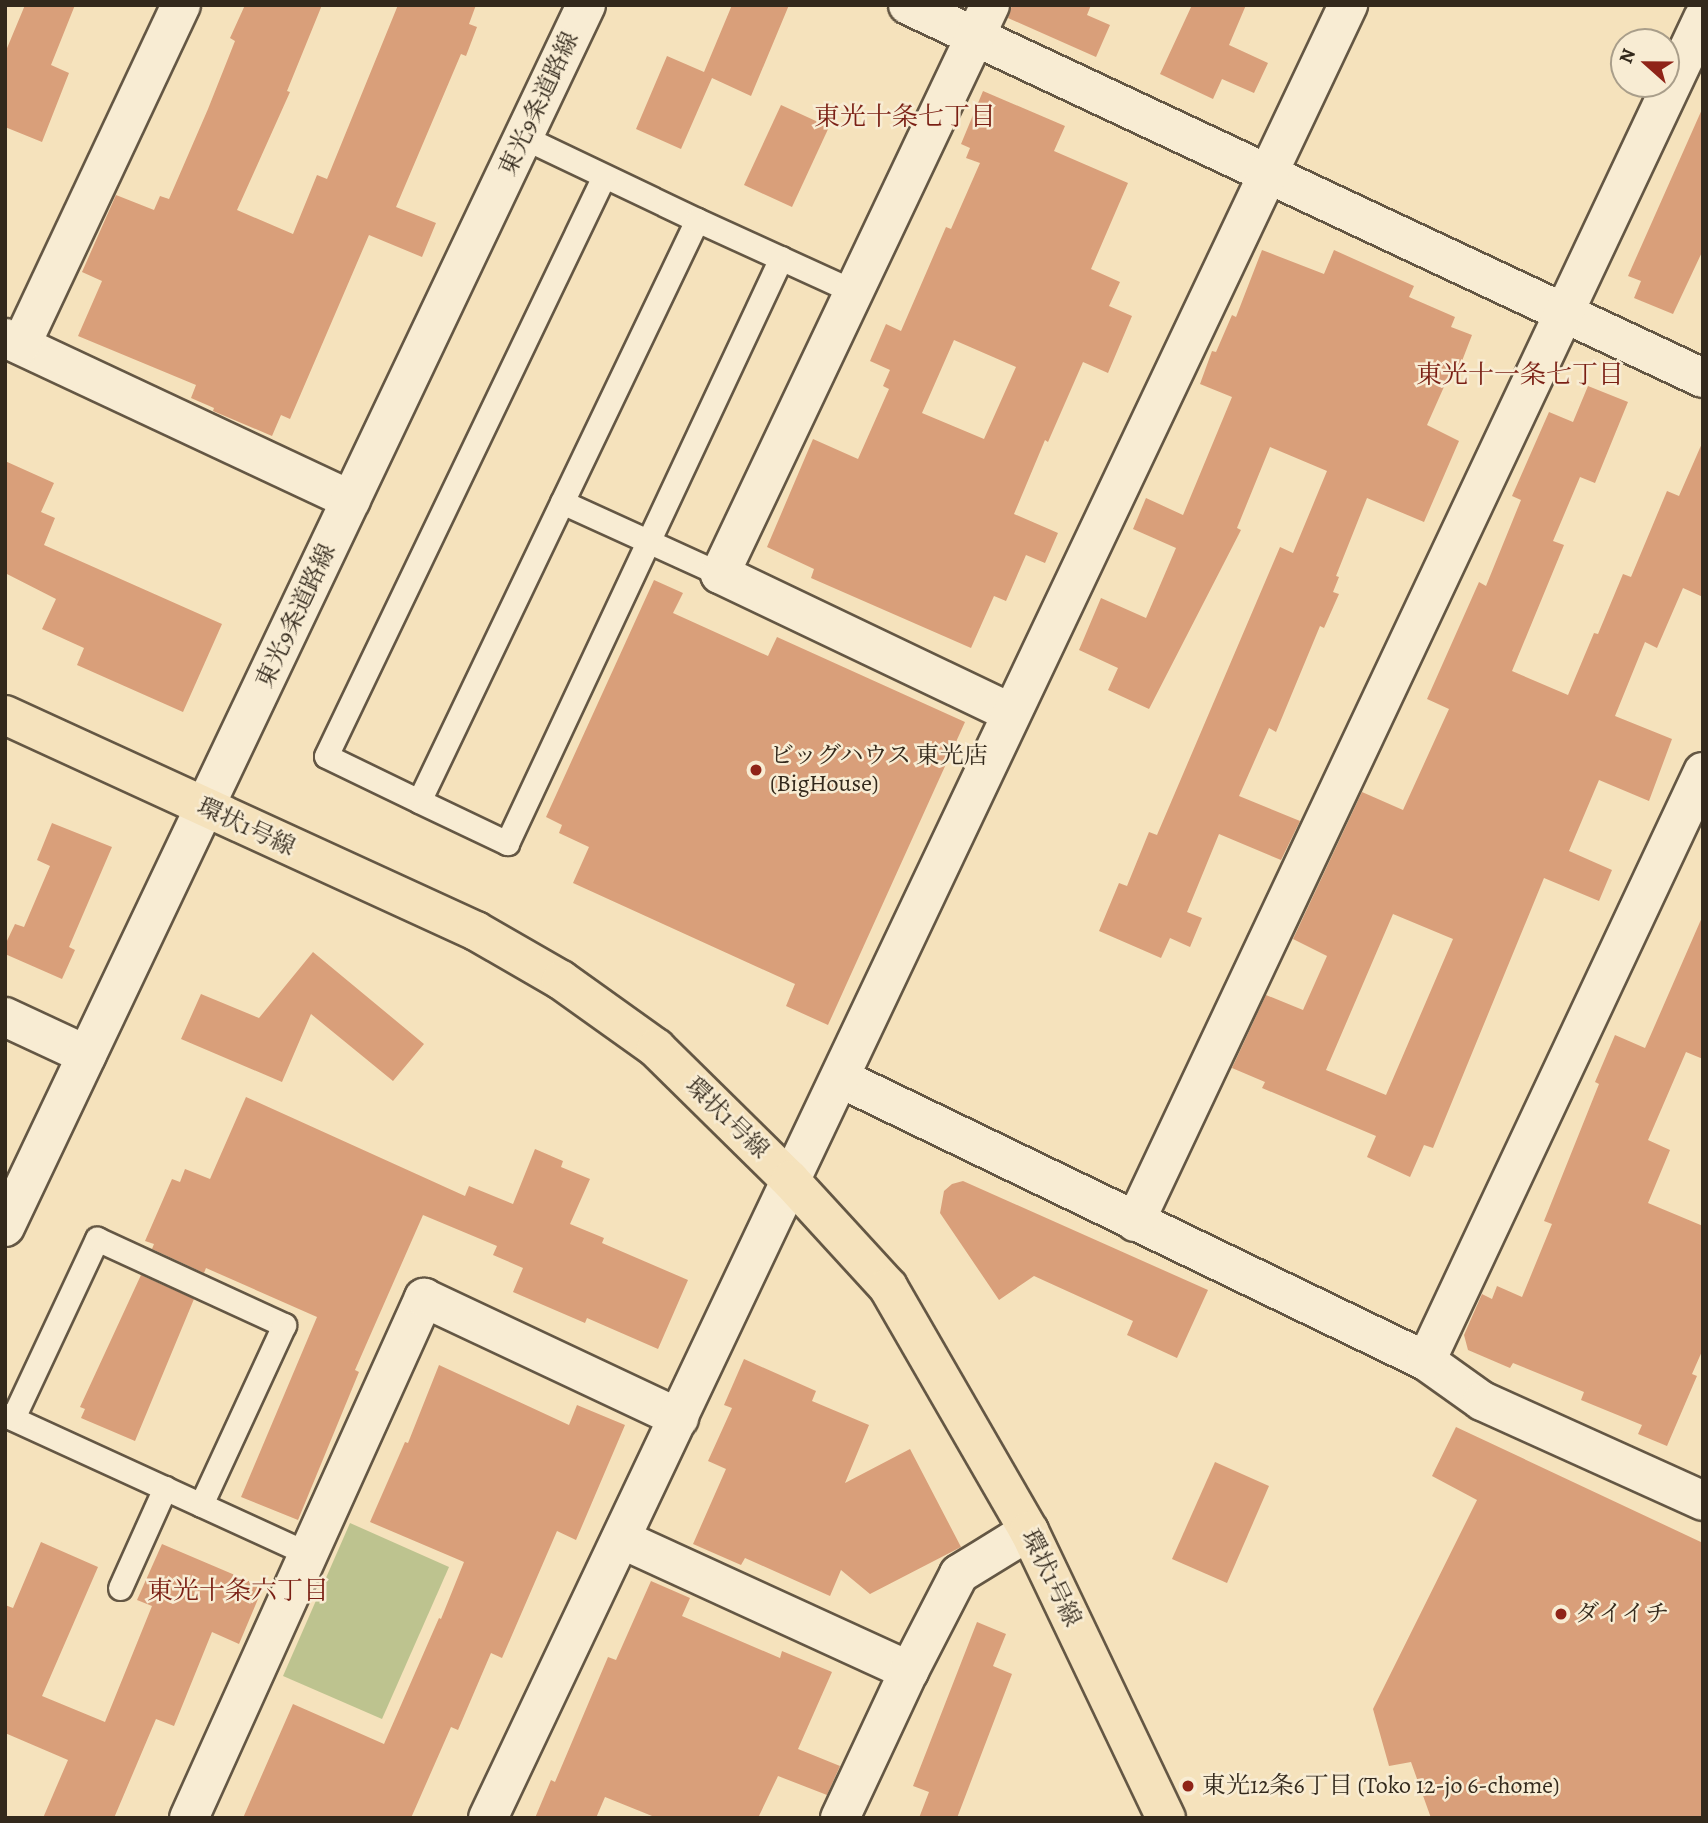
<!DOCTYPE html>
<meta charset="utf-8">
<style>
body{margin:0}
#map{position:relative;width:1708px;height:1823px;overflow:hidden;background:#f5e2bc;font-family:Alegreya,"Noto Serif JP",serif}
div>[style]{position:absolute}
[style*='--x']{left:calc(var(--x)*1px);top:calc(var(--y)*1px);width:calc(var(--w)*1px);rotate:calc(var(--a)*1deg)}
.green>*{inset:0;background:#bdc38f}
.building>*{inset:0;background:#d99f7a}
.roads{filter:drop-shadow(2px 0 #645744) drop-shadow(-2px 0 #645744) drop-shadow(0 2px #645744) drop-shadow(0 -2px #645744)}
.lane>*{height:23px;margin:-11.5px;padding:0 11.5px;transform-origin:11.5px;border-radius:11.5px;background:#f8ecd3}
.street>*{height:38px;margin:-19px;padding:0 19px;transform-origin:19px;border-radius:19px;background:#f8ecd3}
.secondary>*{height:38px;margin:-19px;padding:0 19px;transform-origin:19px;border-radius:19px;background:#f8ecd3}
.primary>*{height:38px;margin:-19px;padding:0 19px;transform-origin:19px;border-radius:19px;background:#f5e2bc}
.dots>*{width:19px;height:19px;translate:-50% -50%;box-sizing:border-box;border:4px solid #f8ecd3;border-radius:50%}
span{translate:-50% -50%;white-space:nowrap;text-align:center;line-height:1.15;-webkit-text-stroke:5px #f8ecd3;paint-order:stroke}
.street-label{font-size:24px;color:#33291c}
.poi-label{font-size:24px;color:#33291c}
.left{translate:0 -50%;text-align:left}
.neighbourhood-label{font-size:26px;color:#7a1f14}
.frame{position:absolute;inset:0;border:7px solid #33291c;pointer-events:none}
.north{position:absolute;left:1610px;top:28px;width:70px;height:70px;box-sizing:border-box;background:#f8ecd3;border:2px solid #a99e8a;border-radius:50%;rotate:291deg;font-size:19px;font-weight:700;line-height:28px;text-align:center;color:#33291c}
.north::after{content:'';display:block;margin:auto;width:24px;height:32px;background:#8f2418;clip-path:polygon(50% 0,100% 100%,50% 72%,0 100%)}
</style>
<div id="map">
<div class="green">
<div style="clip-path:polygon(350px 1523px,449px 1567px,382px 1719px,283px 1676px)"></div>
</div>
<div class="building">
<div style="clip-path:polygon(25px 5px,75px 5px,51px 65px,69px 73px,42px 142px,5px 127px,5px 53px)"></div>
<div style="clip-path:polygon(245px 5px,322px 5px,287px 91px,290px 92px,237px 210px,293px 234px,317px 175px,327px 179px,398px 5px,476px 5px,469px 24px,477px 27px,466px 56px,461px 54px,396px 207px,436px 223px,422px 257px,369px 235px,290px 419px,281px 415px,272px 436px,213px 411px,214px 408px,191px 398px,196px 385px,78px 336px,102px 281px,82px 272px,116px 195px,154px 210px,160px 196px,169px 199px,208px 109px,235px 41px,230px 38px)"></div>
<div style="clip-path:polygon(732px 5px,789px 5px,751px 96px,712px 78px,681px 149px,636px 129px,667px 56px,704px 72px)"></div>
<div style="clip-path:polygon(1012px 5px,1091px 5px,1087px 15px,1110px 25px,1096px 57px,1008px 18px)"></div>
<div style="clip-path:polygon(1192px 5px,1246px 5px,1229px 45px,1268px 63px,1254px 93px,1222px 79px,1213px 99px,1160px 74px)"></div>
<div style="clip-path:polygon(evenodd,983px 91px,1065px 126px,1054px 151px,1128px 183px,1091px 269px,1120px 282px,1109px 306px,1132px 316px,1108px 373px,1083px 362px,1048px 442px,1045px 440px,1014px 514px,1058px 533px,1045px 563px,1026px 555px,1006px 601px,994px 596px,971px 648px,811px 578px,814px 569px,767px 547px,813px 439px,858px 459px,889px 389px,883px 386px,890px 370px,870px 361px,886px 324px,901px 331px,946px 227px,951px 229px,980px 163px,966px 158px,970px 148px,961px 144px,983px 91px,954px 340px,1016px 367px,984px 439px,922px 413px,954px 340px)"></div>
<div style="clip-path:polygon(781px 105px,829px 127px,792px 207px,744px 185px)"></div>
<div style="clip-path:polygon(1703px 107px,1703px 250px,1673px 314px,1634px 298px,1641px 281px,1628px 276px)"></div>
<div style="clip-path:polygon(1262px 250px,1324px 274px,1334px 250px,1414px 286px,1409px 297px,1455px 317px,1451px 327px,1472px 335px,1457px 374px,1451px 371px,1427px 425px,1459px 441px,1424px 522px,1367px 498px,1336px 576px,1339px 577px,1333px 592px,1339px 594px,1324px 628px,1320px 626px,1276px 732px,1269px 728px,1239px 796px,1300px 821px,1281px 860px,1219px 834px,1187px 912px,1202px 918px,1190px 947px,1170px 938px,1161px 958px,1099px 931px,1119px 883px,1127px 886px,1149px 832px,1157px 835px,1280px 547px,1293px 553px,1327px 471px,1270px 447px,1237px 528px,1241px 530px,1149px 709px,1108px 690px,1118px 668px,1079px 650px,1101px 598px,1146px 618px,1176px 548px,1133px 529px,1146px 498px,1183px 515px,1232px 397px,1200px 384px,1212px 351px,1216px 352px,1232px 315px,1236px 317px)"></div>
<div style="clip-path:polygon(evenodd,1588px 386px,1628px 402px,1595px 483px,1580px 477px,1553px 541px,1564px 545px,1512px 671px,1568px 695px,1594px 633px,1598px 634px,1623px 574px,1631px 577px,1667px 491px,1679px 496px,1703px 441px,1703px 597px,1683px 588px,1657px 648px,1645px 642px,1615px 716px,1672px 739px,1649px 801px,1599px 780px,1569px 851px,1612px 870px,1599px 901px,1544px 878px,1433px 1148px,1424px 1145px,1410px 1177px,1367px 1157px,1376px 1136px,1262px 1088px,1265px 1082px,1232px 1068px,1266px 995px,1303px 1010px,1327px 956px,1293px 939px,1362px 792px,1403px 810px,1449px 709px,1427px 699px,1479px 582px,1486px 586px,1521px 500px,1512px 496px,1549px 412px,1573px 422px,1588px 386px,1393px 914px,1453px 939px,1386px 1095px,1326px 1070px,1393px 914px)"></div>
<div style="clip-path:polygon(5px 461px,54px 483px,41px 512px,55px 518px,44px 545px,222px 624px,183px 712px,77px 665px,84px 648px,42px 629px,56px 599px,5px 573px)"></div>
<div style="clip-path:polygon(654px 580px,683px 593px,673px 613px,768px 656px,777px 637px,965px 722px,828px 1025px,786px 1006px,795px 984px,573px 883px,589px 847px,559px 833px,562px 825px,546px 817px)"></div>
<div style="clip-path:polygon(52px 823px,112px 847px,69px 947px,75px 950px,62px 979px,5px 954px,5px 945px,15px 924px,24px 927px,50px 866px,37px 860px)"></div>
<div style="clip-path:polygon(1703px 915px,1703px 1059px,1686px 1052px,1648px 1140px,1670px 1150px,1648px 1203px,1703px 1226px,1703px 1349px,1692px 1374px,1697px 1376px,1667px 1446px,1638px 1434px,1642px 1425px,1581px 1400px,1584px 1392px,1513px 1363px,1510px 1368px,1468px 1350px,1464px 1335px,1482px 1294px,1492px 1299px,1497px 1286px,1522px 1297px,1552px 1224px,1544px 1221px,1599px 1084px,1595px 1082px,1615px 1035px,1645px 1048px)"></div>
<div style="clip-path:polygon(313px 952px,424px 1044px,393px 1081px,311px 1014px,282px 1082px,181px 1039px,201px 994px,259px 1018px)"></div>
<div style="clip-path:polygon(246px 1097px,465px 1196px,469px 1186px,513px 1204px,535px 1149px,563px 1161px,561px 1167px,590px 1179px,570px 1224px,604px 1238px,602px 1243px,688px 1280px,658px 1349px,587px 1318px,585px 1323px,513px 1292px,523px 1268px,493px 1255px,497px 1246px,423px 1215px,355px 1370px,359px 1372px,298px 1520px,241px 1497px,317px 1317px,206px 1268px,204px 1273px,152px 1249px,154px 1244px,145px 1241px,172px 1179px,180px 1182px,185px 1169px,210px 1179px)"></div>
<div style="clip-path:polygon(963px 1181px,1208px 1290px,1177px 1358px,1127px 1335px,1133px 1321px,1034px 1276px,999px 1300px,940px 1213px,944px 1191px,952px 1184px)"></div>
<div style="clip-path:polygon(141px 1275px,194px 1299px,135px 1441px,81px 1418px,85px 1409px,80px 1407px)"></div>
<div style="clip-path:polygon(744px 1359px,816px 1391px,812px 1401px,869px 1425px,845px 1483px,910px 1449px,961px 1547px,870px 1594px,841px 1570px,830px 1596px,745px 1558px,741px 1565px,693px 1544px,726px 1469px,708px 1461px,732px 1408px,724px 1405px)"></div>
<div style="clip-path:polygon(439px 1365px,569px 1425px,577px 1405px,625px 1425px,576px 1540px,557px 1531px,502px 1658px,491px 1653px,458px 1730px,451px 1727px,411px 1818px,243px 1818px,293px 1704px,384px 1744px,439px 1618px,441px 1619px,464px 1562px,370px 1522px,405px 1442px,408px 1443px)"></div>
<div style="clip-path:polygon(1456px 1427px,1703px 1543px,1703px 1818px,1431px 1818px,1411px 1762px,1389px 1766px,1373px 1709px,1477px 1500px,1432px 1476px)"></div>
<div style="clip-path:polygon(1215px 1462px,1269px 1486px,1227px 1583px,1172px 1559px)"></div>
<div style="clip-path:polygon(41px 1542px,98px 1567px,42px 1696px,105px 1722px,152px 1606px,137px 1600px,162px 1544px,263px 1587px,239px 1644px,212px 1632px,174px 1726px,156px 1719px,114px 1818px,43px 1818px,68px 1760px,5px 1733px,5px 1605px,13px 1608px)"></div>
<div style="clip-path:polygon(651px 1581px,690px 1598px,682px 1616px,780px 1658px,782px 1651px,832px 1672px,798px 1749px,840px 1766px,827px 1795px,778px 1776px,758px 1818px,657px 1818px,605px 1797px,596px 1818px,535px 1818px,551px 1780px,555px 1782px,608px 1657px,616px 1660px)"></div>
<div style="clip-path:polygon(977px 1622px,1006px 1634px,993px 1666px,1012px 1674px,957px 1818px,919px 1818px,929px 1792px,913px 1786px)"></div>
</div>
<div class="roads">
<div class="lane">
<div style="--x:523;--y:137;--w:193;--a:25.5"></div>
<div style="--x:697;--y:220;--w:644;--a:115.57"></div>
<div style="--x:419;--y:801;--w:103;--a:-154.2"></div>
<div style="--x:326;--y:756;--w:643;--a:-64.39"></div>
<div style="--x:697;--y:220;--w:174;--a:24.5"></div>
<div style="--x:562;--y:502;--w:174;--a:24.5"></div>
<div style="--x:419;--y:801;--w:98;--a:25.5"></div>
<div style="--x:507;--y:843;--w:646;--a:-64.9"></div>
<div style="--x:5;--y:1415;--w:333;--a:24.6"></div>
<div style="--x:13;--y:1418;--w:198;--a:-64.9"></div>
<div style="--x:97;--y:1239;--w:206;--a:24.7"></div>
<div style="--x:284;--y:1325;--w:198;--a:114.8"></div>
<div style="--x:120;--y:1588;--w:110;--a:-65.8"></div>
</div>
<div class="street">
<div style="--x:908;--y:5;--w:878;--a:25.14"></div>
<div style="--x:990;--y:5;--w:630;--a:115.39"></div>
<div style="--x:720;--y:574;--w:323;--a:25.5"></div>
<div style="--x:5;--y:338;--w:382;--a:25.1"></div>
<div style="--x:21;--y:345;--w:376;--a:-64.8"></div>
<div style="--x:5;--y:1017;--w:90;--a:24.9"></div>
<div style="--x:840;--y:1078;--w:651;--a:25.78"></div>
<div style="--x:1426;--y:1361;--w:69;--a:35.5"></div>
<div style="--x:1482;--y:1401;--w:243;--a:24.3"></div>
<div style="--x:1135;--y:1222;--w:1331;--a:-64.74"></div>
<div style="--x:1426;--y:1361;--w:651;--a:-64.81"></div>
<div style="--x:621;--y:1539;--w:317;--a:24.6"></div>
<div style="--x:189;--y:1818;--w:571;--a:-65.68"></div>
<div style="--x:424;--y:1298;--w:282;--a:25.2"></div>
<div style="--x:488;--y:1818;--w:2007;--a:-64.62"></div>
<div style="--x:840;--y:1818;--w:162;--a:-64.9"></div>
<div style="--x:909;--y:1671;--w:109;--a:-62.7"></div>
<div style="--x:959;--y:1574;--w:82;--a:-31.6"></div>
</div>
<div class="secondary">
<div style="--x:5;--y:1227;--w:1353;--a:-64.57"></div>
</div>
<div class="primary">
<div style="--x:5;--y:715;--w:518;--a:24.64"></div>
<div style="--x:476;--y:931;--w:98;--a:30"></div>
<div style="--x:561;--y:980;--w:117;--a:35.6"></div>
<div style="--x:656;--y:1048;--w:188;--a:44.6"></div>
<div style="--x:790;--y:1180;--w:145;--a:47.5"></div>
<div style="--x:888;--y:1287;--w:282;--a:60"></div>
<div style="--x:1029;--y:1531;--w:318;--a:64.5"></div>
</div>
</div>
<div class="dots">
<div style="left:756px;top:770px;background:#8f2418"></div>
<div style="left:1561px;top:1614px;background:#8f2418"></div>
<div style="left:1188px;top:1786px;background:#8f2418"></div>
</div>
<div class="street-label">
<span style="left:539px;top:104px;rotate:-65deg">東光9条道路線</span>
<span style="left:296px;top:616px;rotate:-65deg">東光9条道路線</span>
<span style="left:246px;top:827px;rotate:25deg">環状1号線</span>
<span style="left:727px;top:1118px;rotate:44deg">環状1号線</span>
<span style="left:1051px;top:1578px;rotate:64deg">環状1号線</span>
</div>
<div class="poi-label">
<span class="left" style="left:770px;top:770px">ビッグハウス 東光店<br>(BigHouse)</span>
<span class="left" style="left:1575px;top:1614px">ダイイチ</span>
<span class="left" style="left:1202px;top:1786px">東光12条6丁目 (Toko 12-jo 6-chome)</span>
</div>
<div class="neighbourhood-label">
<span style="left:905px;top:117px">東光十条七丁目</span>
<span style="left:1520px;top:375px">東光十一条七丁目</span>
<span style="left:238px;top:1591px">東光十条六丁目</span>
</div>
<div class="frame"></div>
<div class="north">N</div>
</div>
